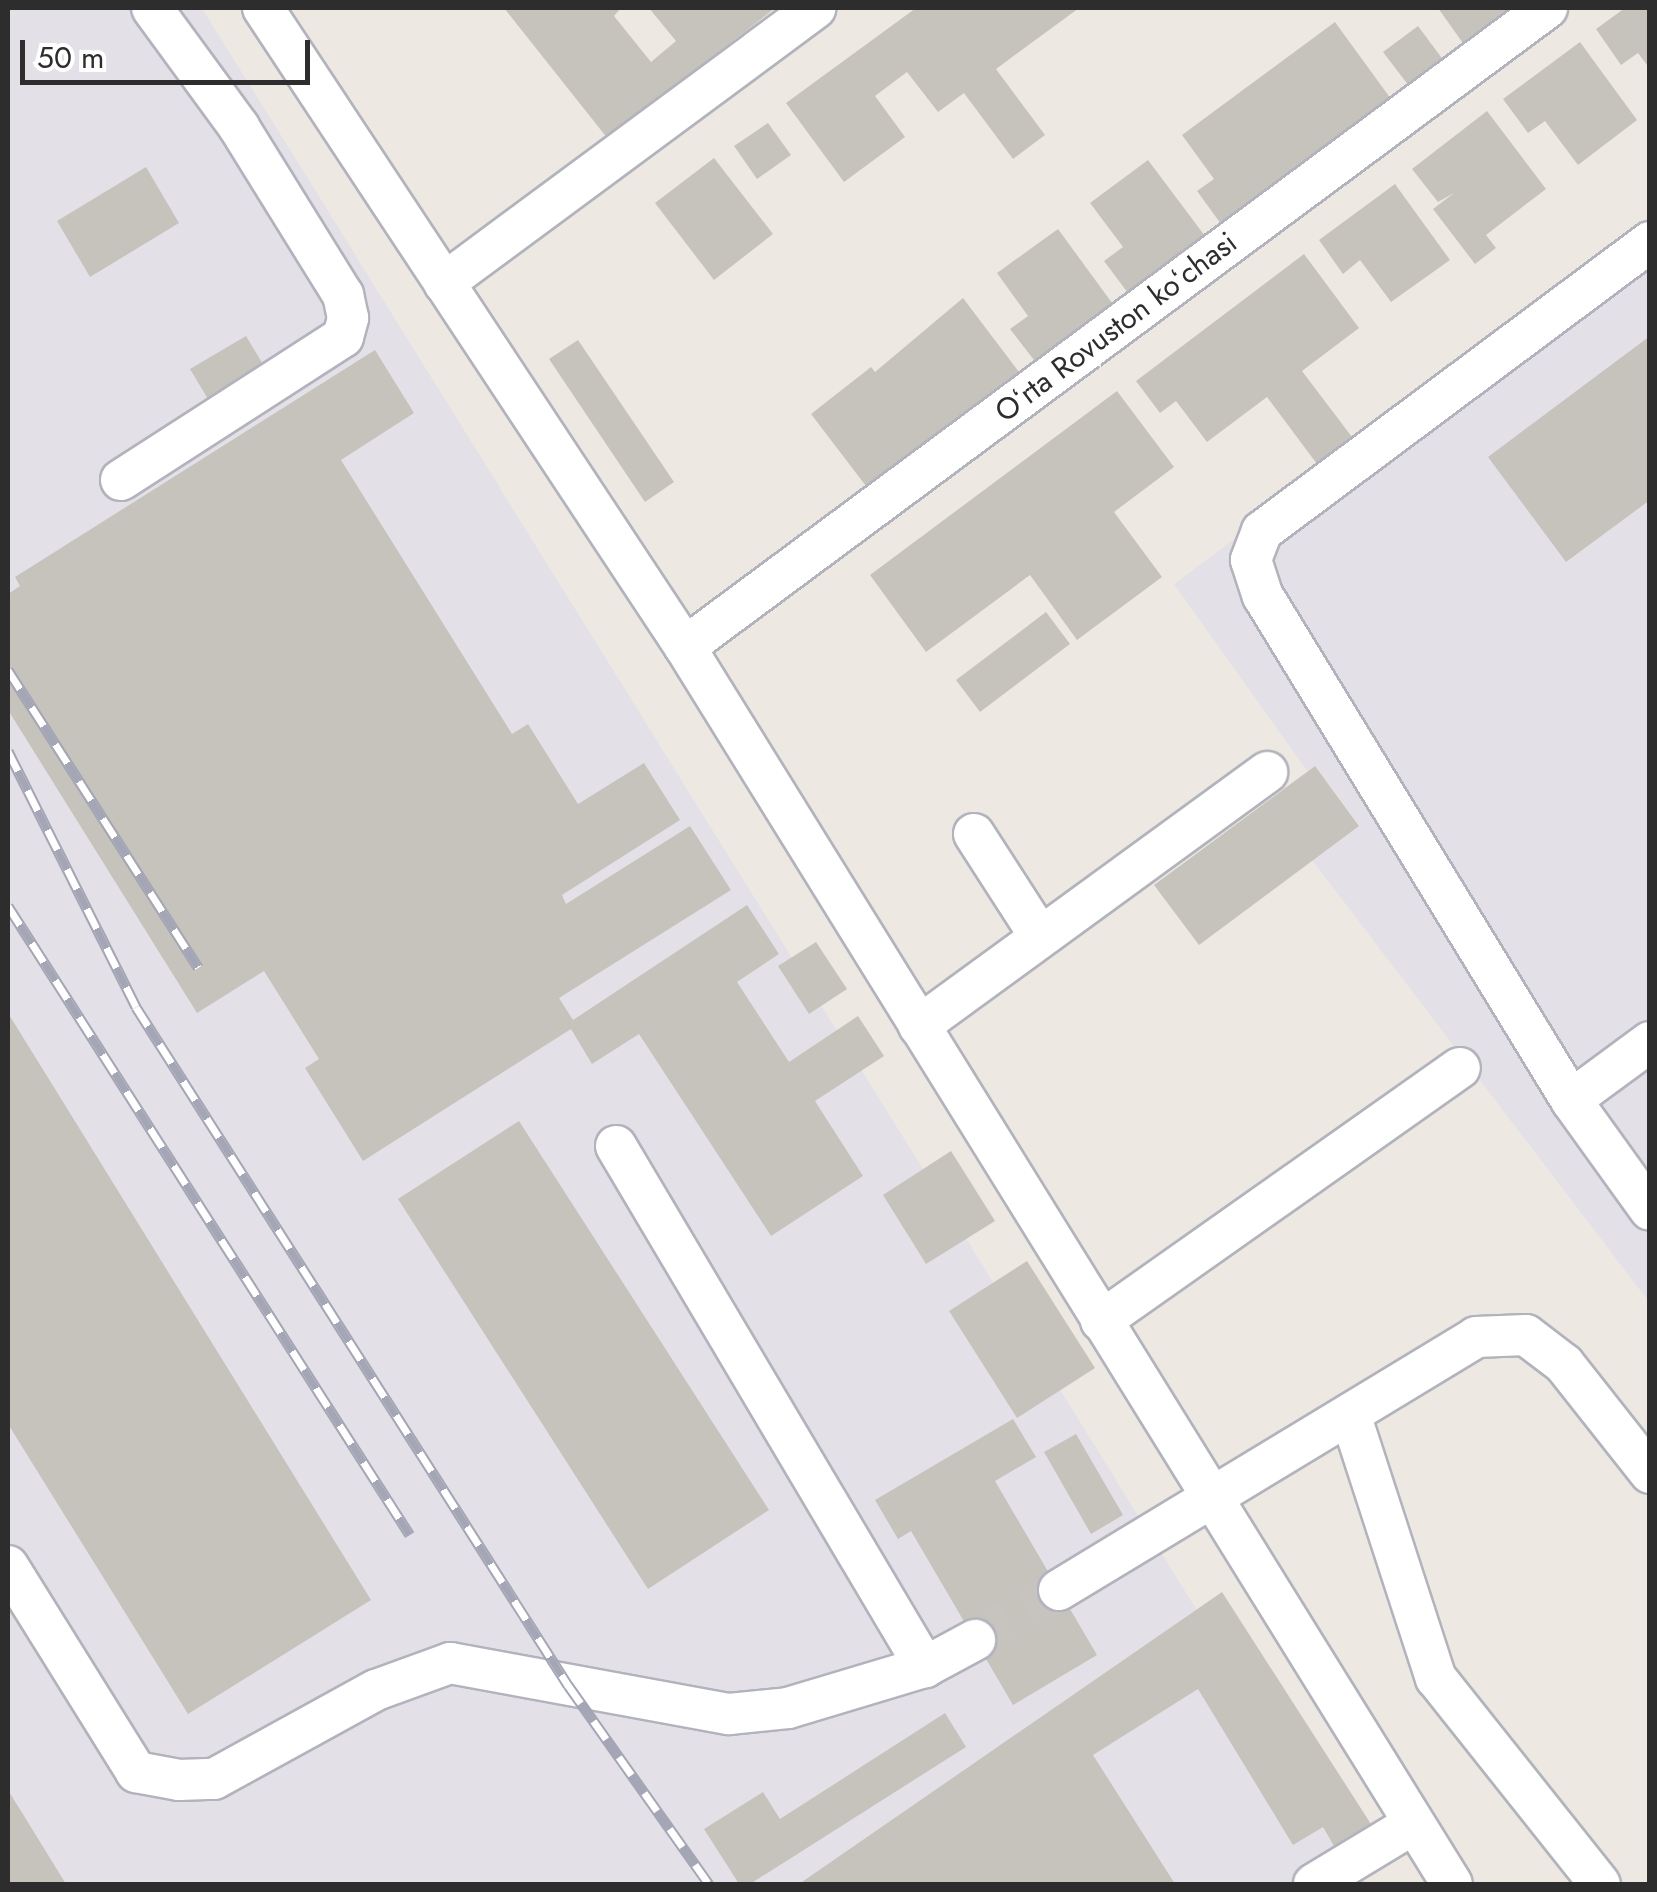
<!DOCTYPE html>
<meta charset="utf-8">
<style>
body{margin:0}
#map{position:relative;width:1657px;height:1892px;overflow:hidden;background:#ede9e2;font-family:Jost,sans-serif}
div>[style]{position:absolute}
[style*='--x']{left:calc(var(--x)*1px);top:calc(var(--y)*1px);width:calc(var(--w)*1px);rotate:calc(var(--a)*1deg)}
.industrial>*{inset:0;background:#e3e1e7}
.building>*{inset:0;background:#c6c3bd}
.minor-tunnel>*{height:40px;margin-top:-20px;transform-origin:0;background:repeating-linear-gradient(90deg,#c7c3be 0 40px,transparent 0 60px)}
.roads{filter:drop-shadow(2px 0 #b2b3bc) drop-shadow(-2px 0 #b2b3bc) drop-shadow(0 2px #b2b3bc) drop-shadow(0 -2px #b2b3bc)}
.minor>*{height:40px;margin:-20px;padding:0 20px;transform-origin:20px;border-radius:20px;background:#fff}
.rail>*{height:11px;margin-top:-5.5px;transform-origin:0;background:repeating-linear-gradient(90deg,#fff 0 22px,#a4a6b5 0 44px);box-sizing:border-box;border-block:2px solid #a4a6b5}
span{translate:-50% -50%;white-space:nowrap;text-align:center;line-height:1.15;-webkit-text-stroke:10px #fff;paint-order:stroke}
.street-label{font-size:30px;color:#2d2d2d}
.frame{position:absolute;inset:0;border:10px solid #2d2d2d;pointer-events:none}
.scale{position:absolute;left:20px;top:40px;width:290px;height:45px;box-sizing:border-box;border:5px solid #2d2d2d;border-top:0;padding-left:12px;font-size:30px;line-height:35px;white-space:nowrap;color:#2d2d2d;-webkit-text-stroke:8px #fff;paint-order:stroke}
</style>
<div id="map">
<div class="industrial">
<div style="clip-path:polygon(8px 8px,202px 8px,1367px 1884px,8px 1884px)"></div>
<div style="clip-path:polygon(1649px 229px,1649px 1302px,1312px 860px,1359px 825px,1315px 766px,1307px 771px,1174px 584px)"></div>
</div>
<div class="building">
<div style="clip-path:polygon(504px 8px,621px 8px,614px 16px,651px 62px,676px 41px,649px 8px,775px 8px,608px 139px)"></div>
<div style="clip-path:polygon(916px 8px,1079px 8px,996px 69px,1045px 135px,1013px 159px,964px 93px,938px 112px,907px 72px,875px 96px,905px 137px,844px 182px,786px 103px)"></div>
<div style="clip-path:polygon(1438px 8px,1519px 8px,1465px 46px)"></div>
<div style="clip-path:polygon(1625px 8px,1650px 8px,1650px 69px,1638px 53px,1621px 65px,1596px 29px)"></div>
<div style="clip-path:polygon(1335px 22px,1391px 99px,1221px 224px,1197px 191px,1214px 179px,1182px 135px)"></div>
<div style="clip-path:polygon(1418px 26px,1444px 61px,1409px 86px,1383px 52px)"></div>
<div style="clip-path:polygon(1580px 42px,1637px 120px,1578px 165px,1545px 121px,1528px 133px,1503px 99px)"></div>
<div style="clip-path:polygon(1487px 111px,1546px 189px,1486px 235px,1496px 248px,1475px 264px,1433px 209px,1454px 193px,1438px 202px,1412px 169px)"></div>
<div style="clip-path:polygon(768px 123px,791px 155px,757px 179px,734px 146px)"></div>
<div style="clip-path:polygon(714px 158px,773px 234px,714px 280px,655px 203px)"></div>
<div style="clip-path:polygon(1148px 160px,1205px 236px,1128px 293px,1104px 261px,1123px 247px,1090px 203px)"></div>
<div style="clip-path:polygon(146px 167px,179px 223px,90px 277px,57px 221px)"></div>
<div style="clip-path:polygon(1395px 184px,1450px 260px,1391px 302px,1360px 260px,1343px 274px,1319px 240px)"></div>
<div style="clip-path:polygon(1058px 229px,1115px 307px,1037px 364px,1010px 329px,1028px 316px,997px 273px)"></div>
<div style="clip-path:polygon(1304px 254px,1359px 328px,1302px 371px,1352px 437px,1317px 464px,1267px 397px,1207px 442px,1176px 401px,1160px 413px,1136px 381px)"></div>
<div style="clip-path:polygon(963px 298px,1022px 376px,869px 490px,811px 414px,871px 367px,875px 372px)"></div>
<div style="clip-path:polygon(246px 336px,264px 366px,208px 399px,190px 369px)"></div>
<div style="clip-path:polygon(1650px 336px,1650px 500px,1566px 562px,1488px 457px)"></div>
<div style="clip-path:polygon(578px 340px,674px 482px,645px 502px,549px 359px)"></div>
<div style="clip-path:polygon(375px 350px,414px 413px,341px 460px,512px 734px,528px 724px,578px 804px,644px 763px,680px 820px,562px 895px,566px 904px,690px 826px,731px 890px,559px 998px,573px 1020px,747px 905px,779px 954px,737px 982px,789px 1062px,858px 1016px,884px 1056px,815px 1101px,863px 1176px,771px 1236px,639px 1034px,592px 1064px,571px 1029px,363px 1161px,305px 1068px,319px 1059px,264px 971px,197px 1013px,8px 710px,8px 594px,20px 586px,15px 577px)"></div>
<div style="clip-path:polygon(1117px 391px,1174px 467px,1114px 512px,1162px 577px,1077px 640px,1030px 575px,926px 652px,870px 575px)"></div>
<div style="clip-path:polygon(1046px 612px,1070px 644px,980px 712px,956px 680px)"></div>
<div style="clip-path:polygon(1315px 766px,1359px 826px,1199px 945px,1154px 885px)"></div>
<div style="clip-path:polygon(816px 942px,847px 989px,809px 1014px,778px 966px)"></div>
<div style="clip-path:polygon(8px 1013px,371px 1600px,188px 1714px,8px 1424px)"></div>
<div style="clip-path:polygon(519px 1121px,769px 1510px,648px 1589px,398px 1199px)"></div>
<div style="clip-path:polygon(951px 1151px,995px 1221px,926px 1264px,883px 1195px)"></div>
<div style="clip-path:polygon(1027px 1261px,1095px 1368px,1017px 1418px,949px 1311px)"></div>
<div style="clip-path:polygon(1013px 1419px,1036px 1457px,995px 1481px,1097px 1655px,1013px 1705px,911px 1531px,898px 1539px,875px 1500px)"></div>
<div style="clip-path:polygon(1076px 1434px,1123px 1515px,1091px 1534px,1044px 1452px)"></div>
<div style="clip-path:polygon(1222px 1592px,1378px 1835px,1341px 1858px,1323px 1827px,1293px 1845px,1198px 1689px,1093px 1755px,1175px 1884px,799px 1884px)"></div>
<div style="clip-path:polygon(945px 1713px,966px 1747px,750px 1884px,739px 1884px,704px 1829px,763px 1792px,780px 1819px)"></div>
<div style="clip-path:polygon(8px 1790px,66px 1884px,8px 1884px)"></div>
</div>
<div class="minor-tunnel">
<div style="--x:975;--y:1640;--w:98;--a:-30.8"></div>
</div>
<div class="roads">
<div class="minor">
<div style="--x:263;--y:8;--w:766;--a:56.56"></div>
<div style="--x:685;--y:647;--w:1455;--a:58.2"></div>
<div style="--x:1650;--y:242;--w:484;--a:143.3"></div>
<div style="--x:1262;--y:531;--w:31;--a:111"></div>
<div style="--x:1251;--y:560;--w:38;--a:72"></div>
<div style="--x:1263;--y:596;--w:591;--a:58.57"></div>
<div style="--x:1571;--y:1100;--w:135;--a:54.3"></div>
<div style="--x:444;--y:283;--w:462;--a:-36.5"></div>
<div style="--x:121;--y:480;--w:264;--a:-32.8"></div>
<div style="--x:343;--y:337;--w:20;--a:-75"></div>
<div style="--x:348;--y:318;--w:24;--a:-102"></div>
<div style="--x:343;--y:295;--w:198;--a:-121.8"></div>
<div style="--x:239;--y:127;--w:147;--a:-126.2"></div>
<div style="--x:685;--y:647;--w:1073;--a:-36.55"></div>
<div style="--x:974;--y:834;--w:120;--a:57.2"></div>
<div style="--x:919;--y:1026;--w:431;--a:-36.1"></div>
<div style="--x:1571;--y:1100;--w:98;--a:-36.3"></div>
<div style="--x:616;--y:1146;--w:606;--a:59.33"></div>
<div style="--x:1101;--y:1321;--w:439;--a:-35.2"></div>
<div style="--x:1350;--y:1414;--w:278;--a:72"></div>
<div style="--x:1436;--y:1678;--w:263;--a:51.5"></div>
<div style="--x:8;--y:1566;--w:243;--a:58.1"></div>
<div style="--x:136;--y:1772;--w:44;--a:10.5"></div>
<div style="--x:179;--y:1780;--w:35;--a:-2"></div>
<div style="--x:214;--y:1779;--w:185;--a:-28.8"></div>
<div style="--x:376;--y:1690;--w:79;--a:-20"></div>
<div style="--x:450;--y:1663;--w:284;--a:10.4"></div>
<div style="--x:729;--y:1714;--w:59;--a:-5.8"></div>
<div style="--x:788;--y:1708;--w:143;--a:-16.7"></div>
<div style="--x:925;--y:1667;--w:57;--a:-28.4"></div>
<div style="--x:1059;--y:1590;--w:488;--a:-31.2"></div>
<div style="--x:1476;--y:1337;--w:50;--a:-2.3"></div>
<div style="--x:1526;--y:1335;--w:48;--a:37.3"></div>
<div style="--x:1564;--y:1364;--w:139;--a:51.7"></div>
<div style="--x:1314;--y:1884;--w:116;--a:-31.2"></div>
</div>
</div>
<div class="rail">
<div style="--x:8;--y:670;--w:353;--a:57.4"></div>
<div style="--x:8;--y:751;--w:286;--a:63.4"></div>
<div style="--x:136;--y:1007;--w:804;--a:57.5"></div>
<div style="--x:568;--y:1685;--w:244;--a:54.7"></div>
<div style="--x:8;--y:906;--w:746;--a:57.42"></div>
</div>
<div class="street-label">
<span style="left:1116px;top:327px;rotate:-37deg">Oʻrta Rovuston koʻchasi</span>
</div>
<div class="frame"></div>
<div class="scale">50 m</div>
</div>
